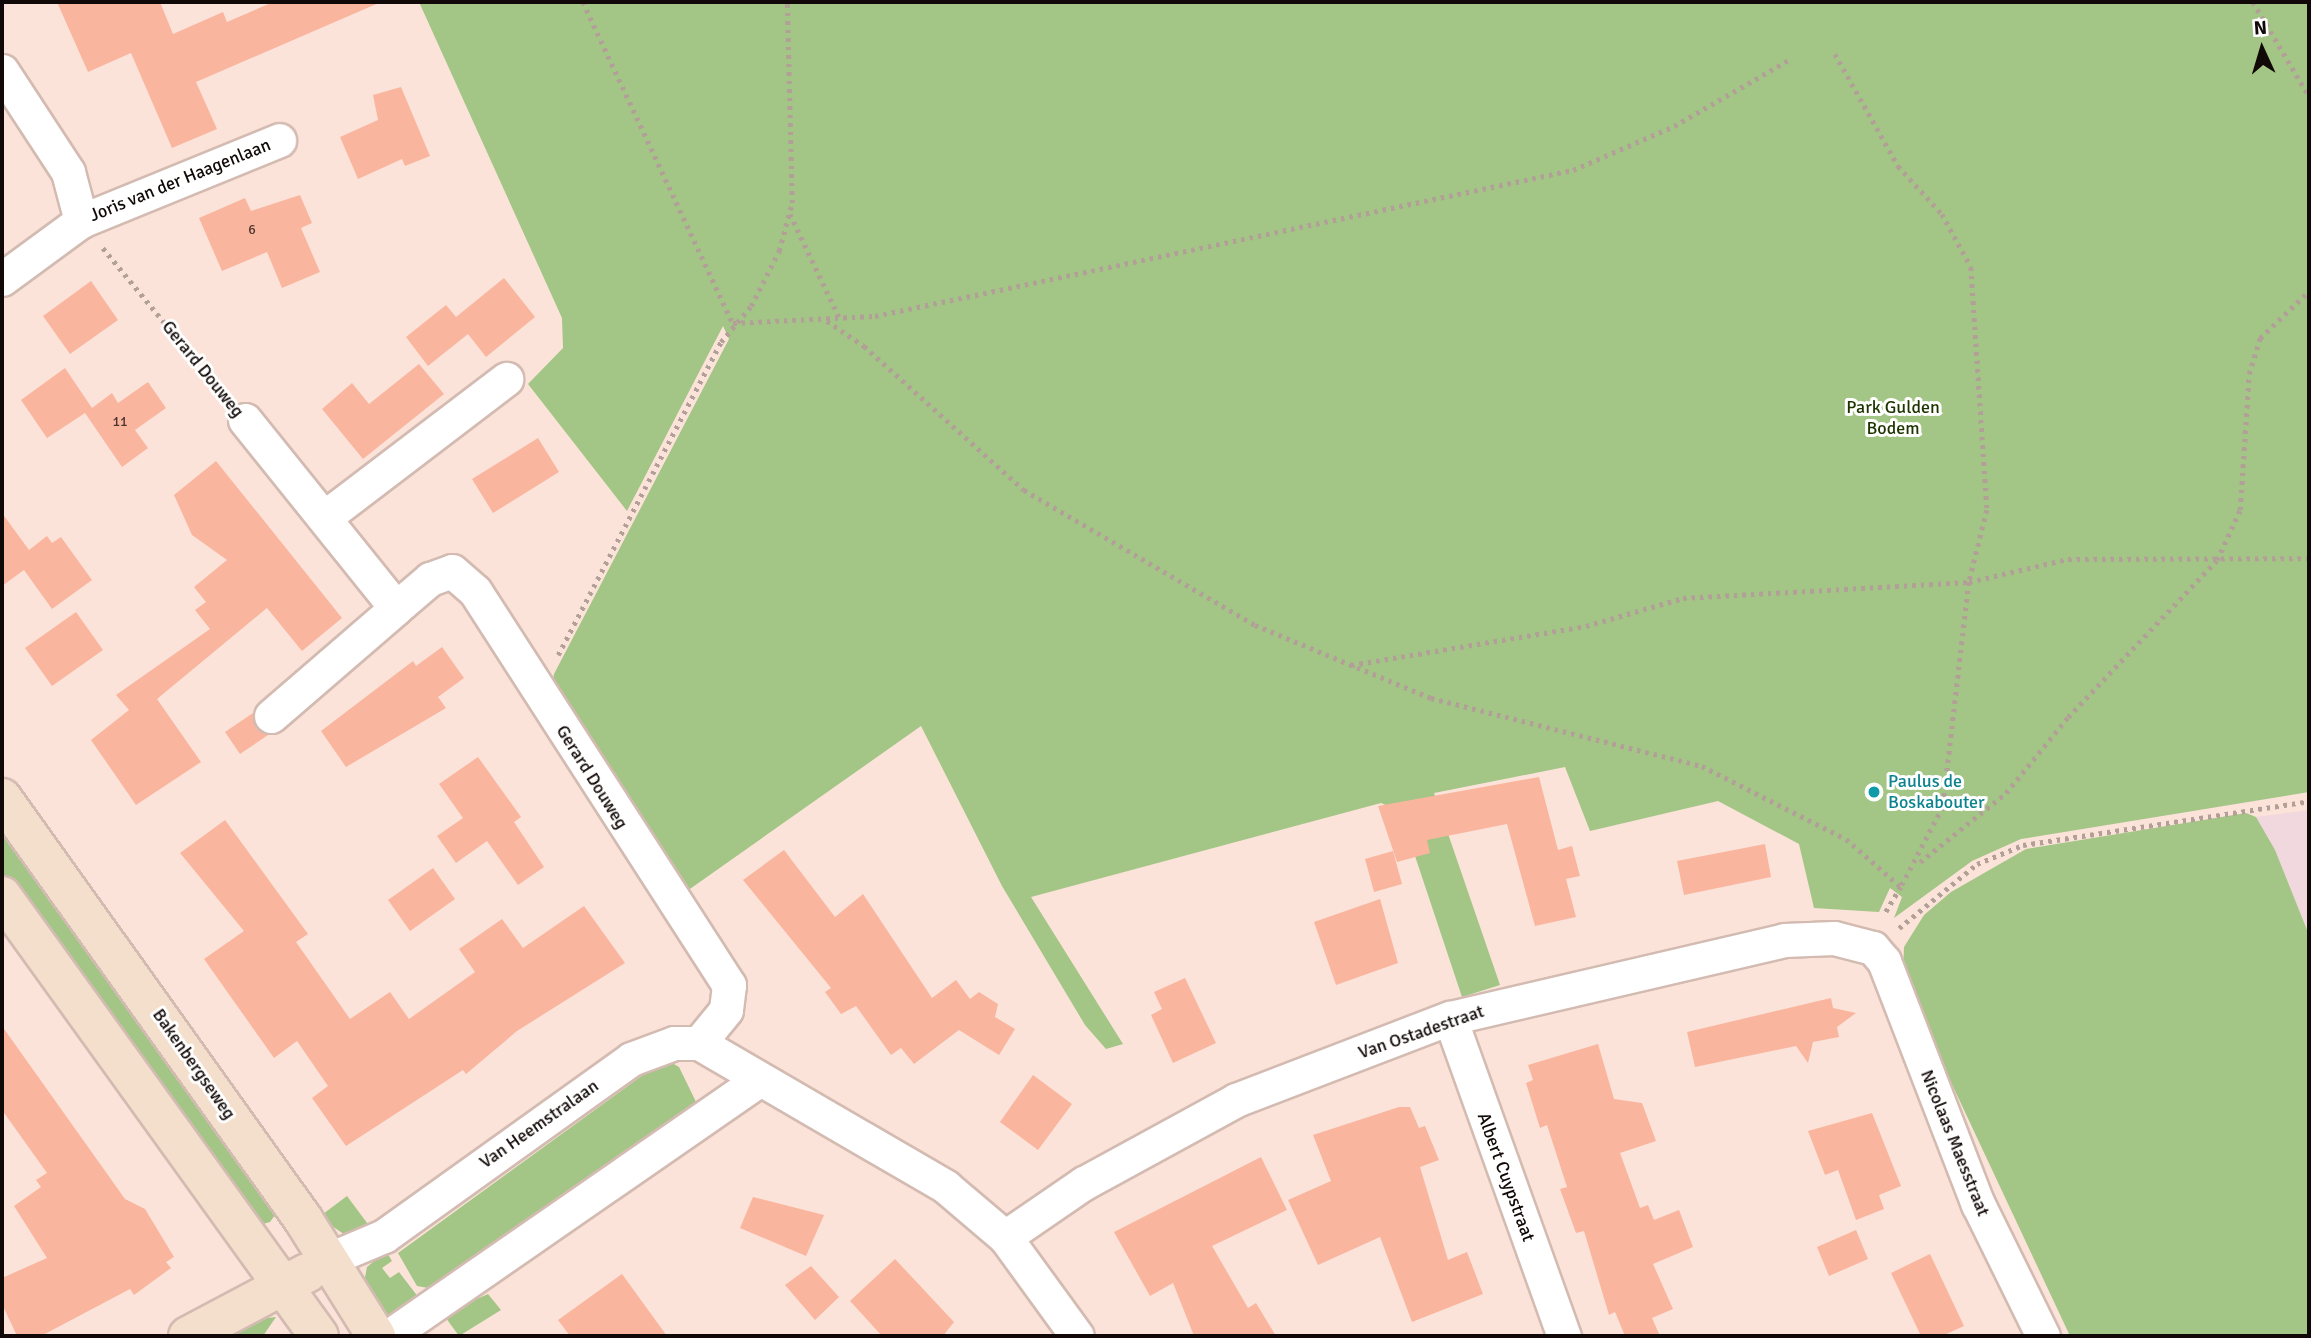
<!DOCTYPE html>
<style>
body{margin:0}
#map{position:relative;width:2311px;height:1338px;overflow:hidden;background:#fbe3d9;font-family:Signika,sans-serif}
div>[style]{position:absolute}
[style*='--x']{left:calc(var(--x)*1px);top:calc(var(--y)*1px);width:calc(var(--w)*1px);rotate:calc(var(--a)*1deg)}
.education>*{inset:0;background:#f1d7de}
.green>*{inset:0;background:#a3c585}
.building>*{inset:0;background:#fab59f}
.path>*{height:4.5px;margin-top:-2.25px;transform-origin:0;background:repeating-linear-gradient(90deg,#b29f97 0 3.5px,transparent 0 8.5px)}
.roads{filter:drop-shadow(2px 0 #d3bbb2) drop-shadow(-2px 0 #d3bbb2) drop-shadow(0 2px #d3bbb2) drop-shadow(0 -2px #d3bbb2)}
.street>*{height:33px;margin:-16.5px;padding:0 16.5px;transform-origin:16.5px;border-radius:16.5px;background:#fff}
.secondary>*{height:38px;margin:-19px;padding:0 19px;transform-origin:19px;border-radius:19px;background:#f4dfcd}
.dots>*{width:19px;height:19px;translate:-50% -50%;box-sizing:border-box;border:4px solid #fff;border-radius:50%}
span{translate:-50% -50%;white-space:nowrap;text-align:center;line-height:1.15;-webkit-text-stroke:6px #fff;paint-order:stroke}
.number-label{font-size:14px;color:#4b342d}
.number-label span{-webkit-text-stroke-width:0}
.street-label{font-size:18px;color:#110907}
.park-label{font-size:18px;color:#1d3400}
.culture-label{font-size:18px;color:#0d838f}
.left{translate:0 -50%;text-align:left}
.frame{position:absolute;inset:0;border:4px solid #110907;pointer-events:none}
.north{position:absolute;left:2227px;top:14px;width:70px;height:70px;-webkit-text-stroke:5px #fff;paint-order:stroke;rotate:356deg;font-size:19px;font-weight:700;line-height:28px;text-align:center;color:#110907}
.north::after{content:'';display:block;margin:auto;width:24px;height:32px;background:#110907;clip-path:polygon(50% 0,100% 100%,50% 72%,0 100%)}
</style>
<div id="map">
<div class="education">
<div style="clip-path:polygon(2309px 810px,2309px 935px,2256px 817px)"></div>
</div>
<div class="green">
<div style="clip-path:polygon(419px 2px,2309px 2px,2309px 792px,2021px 839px,1972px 861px,1894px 918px,1902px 897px,1890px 888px,1879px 912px,1814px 908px,1799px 844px,1718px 801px,1590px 831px,1565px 767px,1434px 793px,1500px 985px,1462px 997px,1400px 811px,1381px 803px,1031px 897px,1123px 1044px,1106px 1049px,1085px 1025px,1002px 886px,921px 726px,687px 891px,551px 691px,554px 674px,729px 339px,723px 326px,627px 511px,528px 384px,563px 348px,562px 318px)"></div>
<div style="clip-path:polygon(2246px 813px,2256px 817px,2275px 850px,2309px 935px,2309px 1336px,2070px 1336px,1920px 1016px,1903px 972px,1904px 947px,1924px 915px,1951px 892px,2026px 849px)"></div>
<div style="clip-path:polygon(2px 828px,277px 1212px,270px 1222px,259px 1225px,2px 878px)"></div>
<div style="clip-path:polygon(665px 1059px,679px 1067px,698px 1106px,440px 1290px,417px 1286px,398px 1253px)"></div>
<div style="clip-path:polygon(347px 1196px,373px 1231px,348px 1237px,319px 1217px)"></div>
<div style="clip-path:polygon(386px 1251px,392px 1261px,382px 1268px,390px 1278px,399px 1272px,422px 1302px,389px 1316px,363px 1288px,367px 1267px)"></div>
<div style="clip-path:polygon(488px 1294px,501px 1310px,459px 1336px,443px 1314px)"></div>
<div style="clip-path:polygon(276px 1317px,263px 1336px,227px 1336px,258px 1319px)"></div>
</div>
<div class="building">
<div style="clip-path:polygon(57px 2px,160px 2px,173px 34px,223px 12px,227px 22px,273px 2px,381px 2px,196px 82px,217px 129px,172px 148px,131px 53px,88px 72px)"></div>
<div style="clip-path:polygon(401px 87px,430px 156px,405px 166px,402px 159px,358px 179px,340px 137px,378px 120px,373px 95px)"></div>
<div style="clip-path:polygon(300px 195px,312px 223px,301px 228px,320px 272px,282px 288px,267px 252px,222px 271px,199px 218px,245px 198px,251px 211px)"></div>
<div style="clip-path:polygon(504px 278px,535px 317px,486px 357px,468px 334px,428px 366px,406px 337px,446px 305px,456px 317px)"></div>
<div style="clip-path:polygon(91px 281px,118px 320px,70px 354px,43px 316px)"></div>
<div style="clip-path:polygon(419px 364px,444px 394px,363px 459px,322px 409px,352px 383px,369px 404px)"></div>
<div style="clip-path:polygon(65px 368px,92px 408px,112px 393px,118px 403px,148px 382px,166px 408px,135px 430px,148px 448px,122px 467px,85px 413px,47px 438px,21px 400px)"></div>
<div style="clip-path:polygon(538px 438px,559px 472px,493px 513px,472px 479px)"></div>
<div style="clip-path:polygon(216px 461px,342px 618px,302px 651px,267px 608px,157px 699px,201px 762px,136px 805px,91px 740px,129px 710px,116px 695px,210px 629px,195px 610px,206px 602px,194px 587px,227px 560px,192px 535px,174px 495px)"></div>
<div style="clip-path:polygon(2px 513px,29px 550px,47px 536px,52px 543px,61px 537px,92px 580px,52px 609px,24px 570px,2px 586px)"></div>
<div style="clip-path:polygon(76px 612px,103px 650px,52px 686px,25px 648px)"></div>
<div style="clip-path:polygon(442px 647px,464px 678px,438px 697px,446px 708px,346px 767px,321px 731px,413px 661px,416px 666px)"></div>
<div style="clip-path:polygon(253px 713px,256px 728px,268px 735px,240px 754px,225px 732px)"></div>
<div style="clip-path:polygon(478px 757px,521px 817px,514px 822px,544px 867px,518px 885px,487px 841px,456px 863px,437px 836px,463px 818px,439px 784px)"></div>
<div style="clip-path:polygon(1539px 777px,1558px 850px,1572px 846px,1580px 876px,1566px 879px,1576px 917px,1535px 926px,1507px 824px,1427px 840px,1430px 853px,1397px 862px,1378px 806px)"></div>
<div style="clip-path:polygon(225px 820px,308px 934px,296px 942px,350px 1019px,390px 992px,409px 1019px,475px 972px,459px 949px,502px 919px,523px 948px,584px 906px,625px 963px,517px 1031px,466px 1074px,463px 1070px,346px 1146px,312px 1098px,328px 1086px,297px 1041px,274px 1058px,204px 959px,244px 931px,180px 853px)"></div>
<div style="clip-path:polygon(1765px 844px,1771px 877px,1684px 895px,1677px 861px)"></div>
<div style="clip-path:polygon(784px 850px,835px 917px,863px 894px,932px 998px,956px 980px,970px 999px,979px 992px,998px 1004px,995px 1017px,1015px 1029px,999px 1055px,959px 1030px,914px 1064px,901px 1048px,891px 1055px,856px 1006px,841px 1014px,825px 992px,831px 988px,743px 880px)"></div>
<div style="clip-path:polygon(1393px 851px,1402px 884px,1374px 892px,1365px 859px)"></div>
<div style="clip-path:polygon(433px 868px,455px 899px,410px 931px,388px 900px)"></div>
<div style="clip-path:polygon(1380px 899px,1398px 963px,1336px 985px,1314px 922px)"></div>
<div style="clip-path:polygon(1185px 978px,1216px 1043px,1173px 1063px,1151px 1015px,1162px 1009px,1154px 992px)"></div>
<div style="clip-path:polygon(1831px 998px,1833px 1008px,1856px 1013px,1837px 1027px,1839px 1037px,1813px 1042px,1808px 1063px,1796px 1046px,1695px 1067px,1687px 1032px)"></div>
<div style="clip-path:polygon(2px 1026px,125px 1199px,145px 1209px,174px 1257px,166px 1262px,171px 1268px,134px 1295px,130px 1289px,41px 1336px,17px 1336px,2px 1304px,2px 1278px,47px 1258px,14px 1206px,41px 1187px,36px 1180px,47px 1173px,2px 1110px)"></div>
<div style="clip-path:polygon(1598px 1044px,1614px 1099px,1642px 1103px,1656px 1141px,1620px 1153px,1640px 1208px,1648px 1205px,1654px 1220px,1679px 1210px,1693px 1247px,1653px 1264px,1673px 1309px,1652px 1318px,1660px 1336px,1625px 1336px,1615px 1312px,1609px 1315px,1584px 1231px,1576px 1233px,1560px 1189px,1567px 1187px,1547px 1125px,1540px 1128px,1526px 1083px,1533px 1080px,1528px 1065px)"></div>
<div style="clip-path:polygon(1033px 1075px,1072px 1104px,1038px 1150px,1000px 1122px)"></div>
<div style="clip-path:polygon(1399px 1107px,1410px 1107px,1419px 1128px,1425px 1126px,1439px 1160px,1420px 1167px,1448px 1260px,1467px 1252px,1483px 1294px,1412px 1322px,1380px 1237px,1318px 1265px,1288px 1200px,1331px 1181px,1313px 1135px)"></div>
<div style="clip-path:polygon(1872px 1113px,1901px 1186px,1879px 1195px,1884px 1209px,1856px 1220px,1838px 1170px,1825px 1175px,1808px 1131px)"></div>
<div style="clip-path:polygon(1261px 1157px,1287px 1210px,1212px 1246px,1248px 1308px,1256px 1303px,1276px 1336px,1194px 1336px,1173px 1283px,1150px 1296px,1114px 1232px)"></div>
<div style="clip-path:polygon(753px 1197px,824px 1215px,806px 1256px,740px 1228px)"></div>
<div style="clip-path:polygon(1856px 1230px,1868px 1259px,1829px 1276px,1817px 1247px)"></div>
<div style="clip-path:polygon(1930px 1254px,1964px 1326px,1942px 1336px,1921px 1336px,1891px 1273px)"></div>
<div style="clip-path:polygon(895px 1259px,954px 1322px,943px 1336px,882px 1336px,850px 1301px)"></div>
<div style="clip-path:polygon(811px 1266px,839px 1297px,815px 1320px,785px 1285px)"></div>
<div style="clip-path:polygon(622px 1274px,667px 1336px,570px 1336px,558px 1320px)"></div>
</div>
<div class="path">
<div style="--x:583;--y:2;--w:354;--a:65"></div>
<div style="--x:733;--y:323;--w:142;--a:-2.8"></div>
<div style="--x:875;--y:316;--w:713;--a:-11.81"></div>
<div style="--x:1573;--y:170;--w:110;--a:-23.5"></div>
<div style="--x:1674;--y:126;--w:133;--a:-29.9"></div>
<div style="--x:2253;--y:2;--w:109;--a:59.2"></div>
<div style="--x:1835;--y:54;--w:129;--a:60.6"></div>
<div style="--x:1898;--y:166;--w:65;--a:47.5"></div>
<div style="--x:1942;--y:214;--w:60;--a:61.3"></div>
<div style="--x:1971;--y:267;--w:244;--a:86.2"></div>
<div style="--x:1987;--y:510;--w:74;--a:104"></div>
<div style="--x:1969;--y:582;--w:226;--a:96.6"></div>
<div style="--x:1943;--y:807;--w:90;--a:117.7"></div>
<div style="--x:790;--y:214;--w:116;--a:64.5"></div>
<div style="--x:103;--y:248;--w:190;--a:50.5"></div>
<div style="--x:827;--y:321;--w:45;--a:34"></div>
<div style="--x:864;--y:346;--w:215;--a:42"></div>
<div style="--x:1024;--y:490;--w:268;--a:30.3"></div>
<div style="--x:1255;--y:625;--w:191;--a:22.5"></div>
<div style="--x:1431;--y:698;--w:279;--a:14.1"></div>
<div style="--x:1702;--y:766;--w:161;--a:26.9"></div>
<div style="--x:1846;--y:839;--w:73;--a:41.1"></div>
<div style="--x:1901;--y:887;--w:33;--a:121"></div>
<div style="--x:558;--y:655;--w:353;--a:-62.5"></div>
<div style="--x:721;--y:342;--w:47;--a:-50.2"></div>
<div style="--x:751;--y:306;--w:62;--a:-63"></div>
<div style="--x:779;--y:251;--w:50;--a:-74.8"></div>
<div style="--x:792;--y:203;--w:201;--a:-91.4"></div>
<div style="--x:1351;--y:665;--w:238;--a:-9.4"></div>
<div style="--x:1586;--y:626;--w:101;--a:-16.1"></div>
<div style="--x:1683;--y:598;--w:286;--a:-3.2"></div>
<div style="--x:1969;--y:582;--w:102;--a:-13.1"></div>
<div style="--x:2068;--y:559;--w:241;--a:-0.2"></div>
<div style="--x:1920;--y:862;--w:110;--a:-38.7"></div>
<div style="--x:2006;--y:793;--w:98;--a:-50.8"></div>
<div style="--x:2068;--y:717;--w:216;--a:-46.5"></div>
<div style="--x:2217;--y:560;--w:55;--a:-65.3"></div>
<div style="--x:2240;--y:510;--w:136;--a:-86.2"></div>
<div style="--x:2249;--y:374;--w:38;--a:-73"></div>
<div style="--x:2260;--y:338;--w:68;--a:-43.8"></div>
<div style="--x:1899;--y:928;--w:101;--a:-39.4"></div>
<div style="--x:1977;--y:864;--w:50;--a:-22.4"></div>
<div style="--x:2023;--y:845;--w:289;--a:-8.7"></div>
</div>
<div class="roads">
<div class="street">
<div style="--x:2;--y:71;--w:121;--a:56.8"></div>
<div style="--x:68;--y:172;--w:51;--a:75.1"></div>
<div style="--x:2;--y:279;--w:98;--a:-36.3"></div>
<div style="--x:81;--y:221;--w:214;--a:-22.2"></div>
<div style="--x:245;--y:420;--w:241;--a:51.2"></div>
<div style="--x:396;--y:608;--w:45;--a:-40.5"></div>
<div style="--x:430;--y:579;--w:23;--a:-20"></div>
<div style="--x:452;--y:571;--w:30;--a:41"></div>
<div style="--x:475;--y:591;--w:469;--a:57.2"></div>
<div style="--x:729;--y:985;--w:25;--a:97"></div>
<div style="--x:726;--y:1010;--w:43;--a:129.3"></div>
<div style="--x:325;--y:517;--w:228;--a:-37.3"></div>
<div style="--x:271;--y:716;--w:165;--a:-40.8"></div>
<div style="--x:1450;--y:1018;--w:338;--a:70.3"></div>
<div style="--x:1005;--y:1237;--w:96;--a:-34.4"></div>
<div style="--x:1084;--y:1183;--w:173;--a:-28.6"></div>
<div style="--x:1236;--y:1100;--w:229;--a:-21"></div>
<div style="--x:1450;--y:1018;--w:343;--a:-13.1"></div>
<div style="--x:1784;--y:940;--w:50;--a:-2.3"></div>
<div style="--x:1834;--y:938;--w:40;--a:14.4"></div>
<div style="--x:1873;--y:948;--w:17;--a:50"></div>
<div style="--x:1884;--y:961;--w:261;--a:68.9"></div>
<div style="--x:1978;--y:1204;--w:147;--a:63.8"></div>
<div style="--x:327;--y:1260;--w:62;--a:-22.8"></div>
<div style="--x:384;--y:1236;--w:304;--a:-35.6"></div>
<div style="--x:631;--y:1059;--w:46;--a:-20.4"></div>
<div style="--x:674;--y:1043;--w:25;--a:0"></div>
<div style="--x:699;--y:1043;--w:286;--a:30.2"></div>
<div style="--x:946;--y:1187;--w:77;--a:40.3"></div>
<div style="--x:1005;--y:1237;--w:122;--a:54"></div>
<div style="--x:389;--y:1336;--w:446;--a:-34.7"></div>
</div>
<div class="secondary">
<div style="--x:2;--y:798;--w:518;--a:54.44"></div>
<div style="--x:303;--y:1219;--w:138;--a:58"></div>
<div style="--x:2;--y:896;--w:542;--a:54.23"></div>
<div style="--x:188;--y:1336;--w:135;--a:-27.9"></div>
</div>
</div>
<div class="dots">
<div style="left:1874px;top:792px;background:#0f9aa8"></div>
</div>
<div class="number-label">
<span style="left:252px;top:230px">6</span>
<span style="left:120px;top:422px">11</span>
</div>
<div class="street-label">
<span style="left:180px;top:180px;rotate:-22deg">Joris van der Haagenlaan</span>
<span style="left:203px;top:369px;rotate:51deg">Gerard Douweg</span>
<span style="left:592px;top:777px;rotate:58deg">Gerard Douweg</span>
<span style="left:1421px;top:1032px;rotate:-19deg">Van Ostadestraat</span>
<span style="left:194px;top:1064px;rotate:55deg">Bakenbergseweg</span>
<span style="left:539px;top:1124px;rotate:-35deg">Van Heemstralaan</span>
<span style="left:1955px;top:1143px;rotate:68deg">Nicolaas Maesstraat</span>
<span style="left:1506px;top:1177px;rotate:70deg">Albert Cuypstraat</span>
</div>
<div class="park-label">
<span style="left:1893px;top:418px">Park Gulden<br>Bodem</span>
</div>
<div class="culture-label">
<span class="left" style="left:1888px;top:792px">Paulus de<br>Boskabouter</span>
</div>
<div class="frame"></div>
<div class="north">N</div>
</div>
